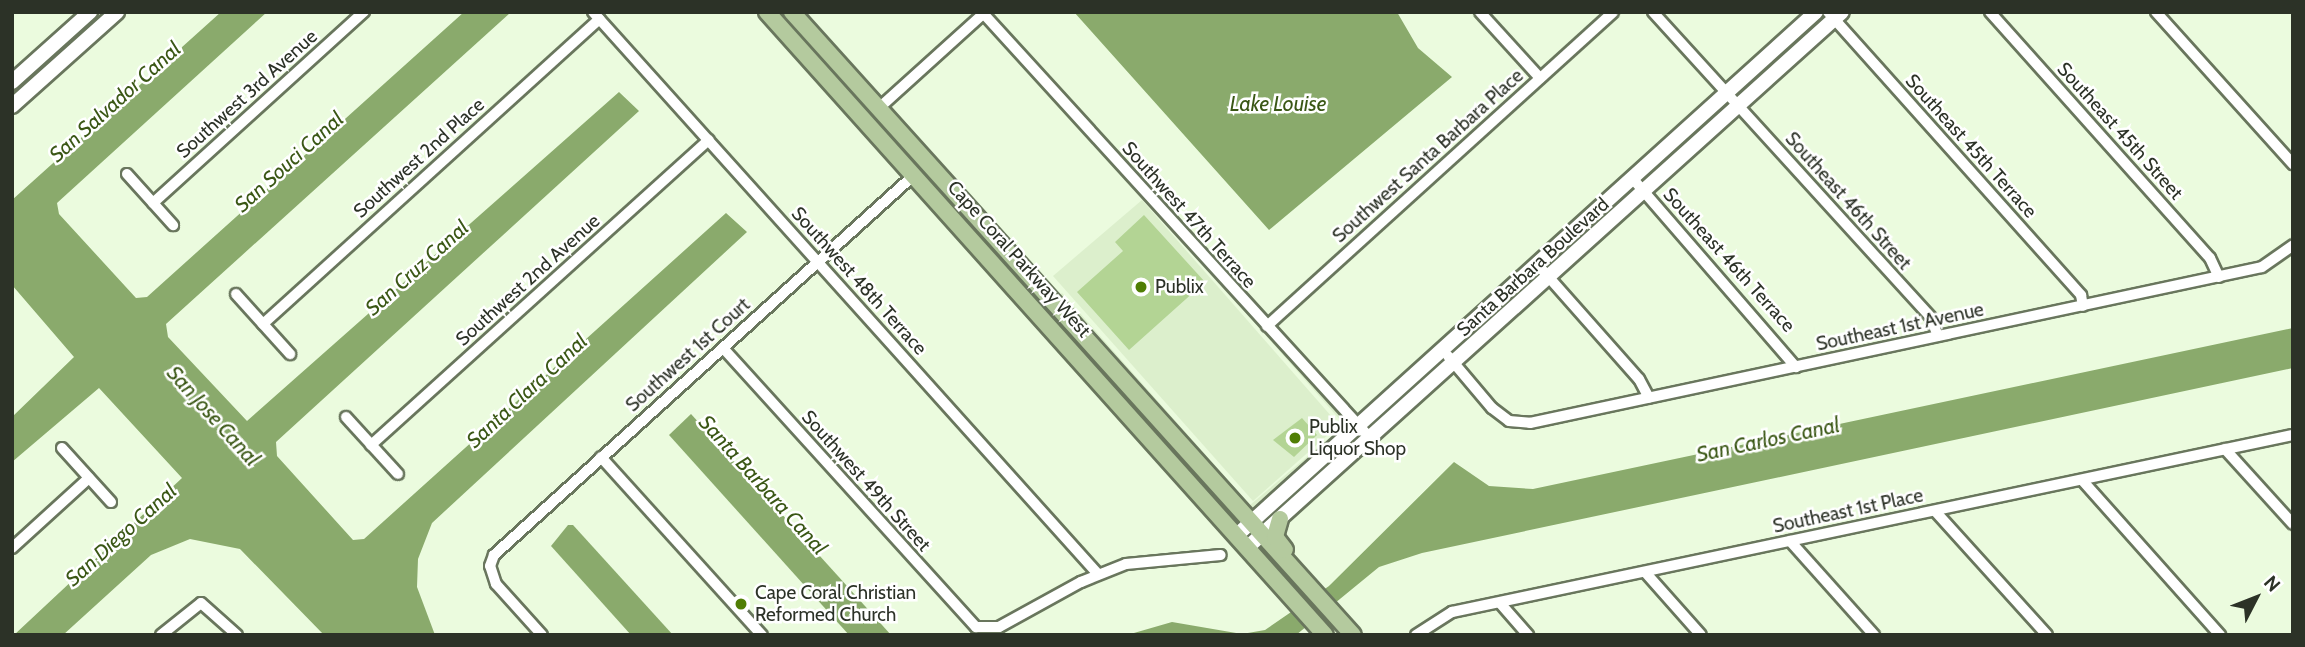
<!DOCTYPE html>
<style>
body{margin:0}
#map{position:relative;width:2305px;height:647px;overflow:hidden;background:#ebfbde;font-family:Cabin,sans-serif}
div>[style]{position:absolute}
[style*='--x']{left:calc(var(--x)*1px);top:calc(var(--y)*1px);width:calc(var(--w)*1px);rotate:calc(var(--a)*1deg)}
.built>*{inset:0;background:#dcefcc}
.water>*{inset:0;background:#8aaa6c}
.building>*{inset:0;background:#b3d494}
.roads{filter:drop-shadow(2px 0 #69765d) drop-shadow(-2px 0 #69765d) drop-shadow(0 2px #69765d) drop-shadow(0 -2px #69765d)}
.street>*{height:10px;margin:-5px;padding:0 5px;transform-origin:5px;border-radius:5px;background:#fff}
.secondary>*{height:14px;margin:-7px;padding:0 7px;transform-origin:7px;border-radius:7px;background:#fff}
.primary>*{height:16px;margin:-8px;padding:0 8px;transform-origin:8px;border-radius:8px;background:#b4ca9e}
.dots>*{width:19px;height:19px;translate:-50% -50%;box-sizing:border-box;border:4px solid #fff;border-radius:50%}
span{translate:-50% -50%;white-space:nowrap;text-align:center;line-height:1.15;-webkit-text-stroke:5px #fff;paint-order:stroke}
.street-label{font-size:19px;color:#2c3227}
.poi-label{font-size:19px;color:#2c3227}
.left{translate:0 -50%;text-align:left}
.water-label{font-size:21px;color:#3a5715;font-style:italic}
.frame{position:absolute;inset:0;border:14px solid #2c3227;pointer-events:none}
.north{position:absolute;left:2221px;top:563px;width:70px;height:70px;-webkit-text-stroke:5px #fff;paint-order:stroke;rotate:48deg;font-size:19px;font-weight:700;line-height:28px;text-align:center;color:#2c3227}
.north::after{content:'';display:block;margin:auto;width:24px;height:32px;background:#2c3227;clip-path:polygon(50% 0,100% 100%,50% 72%,0 100%)}
</style>
<div id="map">
<div class="built">
<div style="clip-path:polygon(1142px 200px,1339px 425px,1253px 501px,1053px 276px)"></div>
<div style="clip-path:polygon(1152px 206px,1357px 421px,1252px 515px,1057px 298px,1062px 293px,1250px 505px,1341px 428px,1342px 422px)"></div>
</div>
<div class="water">
<div style="clip-path:polygon(221px 12px,267px 12px,57px 203px,59px 214px,136px 298px,147px 297px,464px 12px,511px 12px,166px 324px,168px 337px,247px 421px,619px 92px,639px 111px,276px 442px,277px 456px,353px 540px,364px 539px,726px 213px,747px 232px,432px 523px,418px 559px,417px 587px,435px 635px,324px 635px,240px 549px,190px 539px,151px 555px,63px 635px,14px 635px,182px 478px,99px 388px,12px 462px,12px 417px,74px 357px,12px 285px,12px 200px)"></div>
<div style="clip-path:polygon(1074px 12px,1397px 12px,1418px 48px,1452px 77px,1269px 230px)"></div>
<div style="clip-path:polygon(2293px 328px,2293px 368px,1422px 553px,1379px 567px,1296px 635px,1127px 635px,1172px 622px,1242px 634px,1265px 630px,1329px 586px,1454px 462px,1489px 486px,1533px 489px)"></div>
<div style="clip-path:polygon(691px 414px,838px 576px,891px 635px,849px 635px,669px 435px)"></div>
<div style="clip-path:polygon(568px 525px,573px 525px,673px 635px,631px 635px,551px 546px)"></div>
</div>
<div class="building">
<div style="clip-path:polygon(1144px 215px,1205px 282px,1129px 350px,1077px 292px,1123px 251px,1115px 242px)"></div>
<div style="clip-path:polygon(1302px 418px,1317px 435px,1294px 457px,1273px 440px)"></div>
</div>
<div class="roads">
<div class="street">
<div style="--x:593;--y:12;--w:756;--a:48.06"></div>
<div style="--x:982;--y:12;--w:579;--a:47.66"></div>
<div style="--x:1480;--y:12;--w:89;--a:47.7"></div>
<div style="--x:1653;--y:12;--w:413;--a:47.7"></div>
<div style="--x:1931;--y:318;--w:19;--a:69"></div>
<div style="--x:1828;--y:12;--w:380;--a:48.2"></div>
<div style="--x:2081;--y:295;--w:11;--a:80"></div>
<div style="--x:1990;--y:12;--w:330;--a:48.2"></div>
<div style="--x:2210;--y:258;--w:21;--a:65"></div>
<div style="--x:2156;--y:12;--w:205;--a:48"></div>
<div style="--x:879;--y:108;--w:140;--a:-42.1"></div>
<div style="--x:127;--y:174;--w:69;--a:48"></div>
<div style="--x:1633;--y:179;--w:249;--a:49.1"></div>
<div style="--x:153;--y:203;--w:285;--a:-42.2"></div>
<div style="--x:1538;--y:265;--w:152;--a:48.5"></div>
<div style="--x:1639;--y:379;--w:21;--a:62"></div>
<div style="--x:236;--y:294;--w:81;--a:48"></div>
<div style="--x:263;--y:324;--w:454;--a:-42.2"></div>
<div style="--x:1267;--y:326;--w:467;--a:-42.2"></div>
<div style="--x:723;--y:348;--w:377;--a:47.8"></div>
<div style="--x:976;--y:627;--w:23;--a:0"></div>
<div style="--x:999;--y:627;--w:94;--a:-28.8"></div>
<div style="--x:1081;--y:582;--w:48;--a:-21.8"></div>
<div style="--x:1126;--y:564;--w:95;--a:-5.4"></div>
<div style="--x:1448;--y:356;--w:68;--a:49.8"></div>
<div style="--x:1492;--y:408;--w:21;--a:37"></div>
<div style="--x:1509;--y:421;--w:21;--a:5"></div>
<div style="--x:1530;--y:423;--w:748;--a:-12.03"></div>
<div style="--x:2262;--y:267;--w:38;--a:-35"></div>
<div style="--x:346;--y:417;--w:77;--a:47.6"></div>
<div style="--x:371;--y:445;--w:455;--a:-42.1"></div>
<div style="--x:62;--y:448;--w:73;--a:47.8"></div>
<div style="--x:2225;--y:449;--w:101;--a:47.8"></div>
<div style="--x:601;--y:457;--w:240;--a:47.9"></div>
<div style="--x:2082;--y:480;--w:208;--a:48.3"></div>
<div style="--x:1935;--y:511;--w:167;--a:47.9"></div>
<div style="--x:1790;--y:541;--w:126;--a:48.2"></div>
<div style="--x:12;--y:548;--w:104;--a:-42.3"></div>
<div style="--x:1645;--y:572;--w:84;--a:48.4"></div>
<div style="--x:1500;--y:603;--w:43;--a:48.8"></div>
<div style="--x:161;--y:635;--w:51;--a:-38.7"></div>
<div style="--x:201;--y:603;--w:48;--a:41.6"></div>
<div style="--x:542;--y:635;--w:69;--a:-132"></div>
<div style="--x:496;--y:584;--w:19;--a:-108"></div>
<div style="--x:490;--y:566;--w:12;--a:-70"></div>
<div style="--x:494;--y:555;--w:568;--a:-42.14"></div>
<div style="--x:1416;--y:635;--w:43;--a:-32.6"></div>
<div style="--x:1452;--y:612;--w:859;--a:-11.89"></div>
</div>
<div class="secondary">
<div style="--x:12;--y:82;--w:105;--a:-41.9"></div>
<div style="--x:12;--y:106;--w:141;--a:-41.8"></div>
<div style="--x:1237;--y:535;--w:780;--a:-42.09"></div>
<div style="--x:1248;--y:547;--w:799;--a:-42.01"></div>
</div>
<div class="primary">
<div style="--x:767;--y:12;--w:836;--a:48.15"></div>
<div style="--x:792;--y:12;--w:838;--a:48"></div>
<div style="--x:1280;--y:519;--w:19;--a:106"></div>
<div style="--x:1275;--y:537;--w:16;--a:52"></div>
</div>
</div>
<div class="dots">
<div style="left:1141px;top:287px;background:#507e05"></div>
<div style="left:1295px;top:438px;background:#507e05"></div>
<div style="left:741px;top:604px;background:#507e05"></div>
</div>
<div class="street-label">
<span style="left:247px;top:94px;rotate:-42deg">Southwest 3rd Avenue</span>
<span style="left:2120px;top:131px;rotate:48deg">Southeast 45th Street</span>
<span style="left:1971px;top:146px;rotate:48deg">Southeast 45th Terrace</span>
<span style="left:1428px;top:156px;rotate:-42deg">Southwest Santa Barbara Place</span>
<span style="left:419px;top:158px;rotate:-42deg">Southwest 2nd Place</span>
<span style="left:1848px;top:201px;rotate:48deg">Southeast 46th Street</span>
<span style="left:1189px;top:215px;rotate:48deg">Southwest 47th Terrace</span>
<span style="left:1019px;top:259px;rotate:48deg">Cape Coral Parkway West</span>
<span style="left:1729px;top:260px;rotate:48deg">Southeast 46th Terrace</span>
<span style="left:1533px;top:267px;rotate:-42deg">Santa Barbara Boulevard</span>
<span style="left:528px;top:280px;rotate:-42deg">Southwest 2nd Avenue</span>
<span style="left:859px;top:281px;rotate:48deg">Southwest 48th Terrace</span>
<span style="left:1900px;top:327px;rotate:-12deg">Southeast 1st Avenue</span>
<span style="left:688px;top:355px;rotate:-42deg">Southwest 1st Court</span>
<span style="left:866px;top:481px;rotate:48deg">Southwest 49th Street</span>
<span style="left:1848px;top:511px;rotate:-12deg">Southeast 1st Place</span>
</div>
<div class="poi-label">
<span class="left" style="left:1155px;top:287px">Publix</span>
<span class="left" style="left:1309px;top:438px">Publix<br>Liquor Shop</span>
<span class="left" style="left:755px;top:604px">Cape Coral Christian<br>Reformed Church</span>
</div>
<div class="water-label">
<span style="left:115px;top:102px;rotate:-42deg">San Salvador Canal</span>
<span style="left:1278px;top:104px">Lake Louise</span>
<span style="left:289px;top:162px;rotate:-42deg">San Souci Canal</span>
<span style="left:417px;top:268px;rotate:-42deg">San Cruz Canal</span>
<span style="left:527px;top:391px;rotate:-43deg">Santa Clara Canal</span>
<span style="left:213px;top:416px;rotate:48deg">San Jose Canal</span>
<span style="left:1768px;top:440px;rotate:-12deg">San Carlos Canal</span>
<span style="left:763px;top:485px;rotate:48deg">Santa Barbara Canal</span>
<span style="left:121px;top:535px;rotate:-42deg">San Diego Canal</span>
</div>
<div class="frame"></div>
<div class="north">N</div>
</div>
